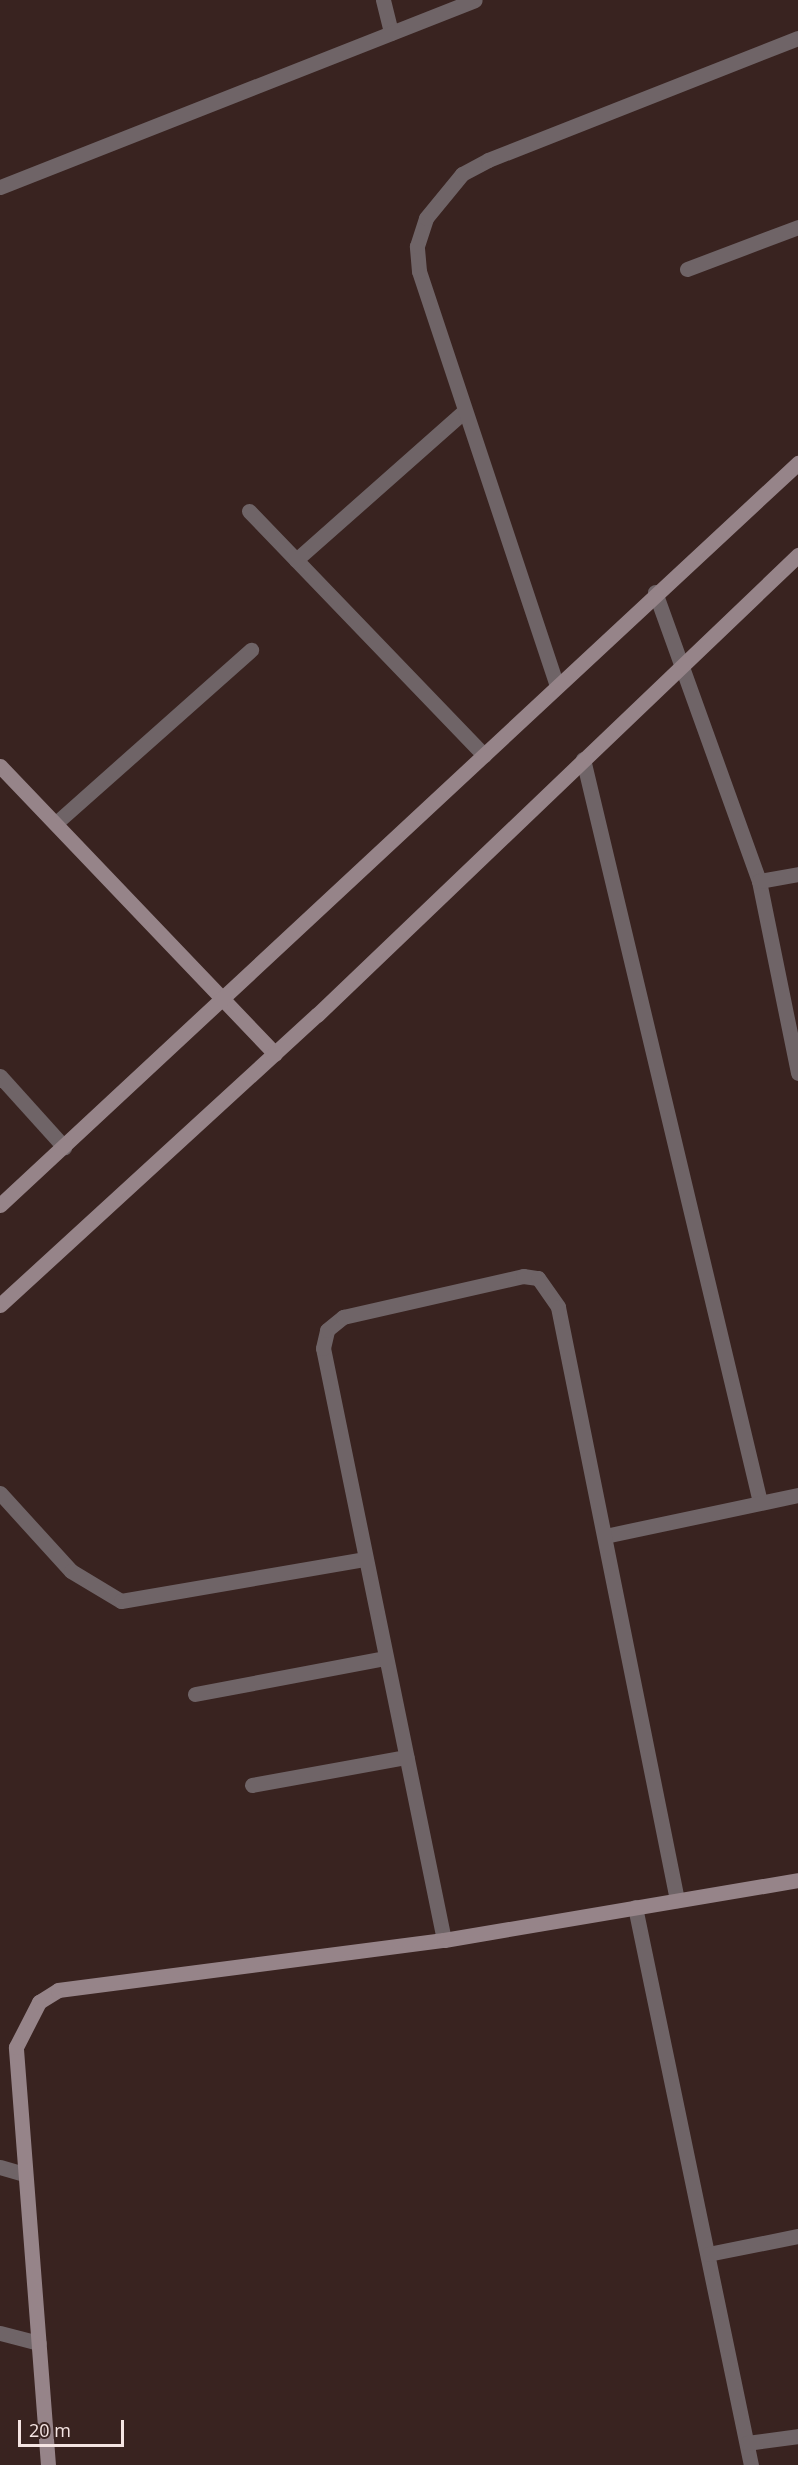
<!DOCTYPE html>
<style>
body{margin:0}
#map{position:relative;width:798px;height:2465px;overflow:hidden;background:#392320;font-family:"Open Sans",sans-serif}
div>[style]{position:absolute}
[style*='--x']{left:calc(var(--x)*1px);top:calc(var(--y)*1px);width:calc(var(--w)*1px);rotate:calc(var(--a)*1deg)}
.lane>*{height:15px;margin:-7.5px;padding:0 7.5px;transform-origin:7.5px;border-radius:7.5px;background:#6f6467}
.street>*{height:15px;margin:-7.5px;padding:0 7.5px;transform-origin:7.5px;border-radius:7.5px;background:#6f6467}
.secondary>*{height:15px;margin:-7.5px;padding:0 7.5px;transform-origin:7.5px;border-radius:7.5px;background:#968489}
span{translate:-50% -50%;white-space:nowrap;text-align:center;line-height:1.15;-webkit-text-stroke:6px #392320;paint-order:stroke}
.scale{position:absolute;left:18px;top:2420px;width:106px;height:27px;box-sizing:border-box;border:3px solid #f5e5e3;border-top:0;padding-left:8px;font-size:18px;line-height:21px;white-space:nowrap;color:#f5e5e3;-webkit-text-stroke:4px #392320;paint-order:stroke}
</style>
<div id="map">
<div class="lane">
<div style="--x:0;--y:1076;--w:96;--a:48"></div>
</div>
<div class="street">
<div style="--x:383;--y:0;--w:34;--a:76"></div>
<div style="--x:0;--y:187;--w:510;--a:-21.49"></div>
<div style="--x:687;--y:269;--w:119;--a:-20.7"></div>
<div style="--x:249;--y:511;--w:339;--a:46.1"></div>
<div style="--x:296;--y:560;--w:222;--a:-41.5"></div>
<div style="--x:655;--y:592;--w:307;--a:70.2"></div>
<div style="--x:759;--y:881;--w:196;--a:78.5"></div>
<div style="--x:557;--y:686;--w:437;--a:-108.4"></div>
<div style="--x:419;--y:271;--w:25;--a:-95"></div>
<div style="--x:417;--y:246;--w:29;--a:-72"></div>
<div style="--x:426;--y:218;--w:57;--a:-50.7"></div>
<div style="--x:462;--y:174;--w:30;--a:-28"></div>
<div style="--x:488;--y:160;--w:333;--a:-21.5"></div>
<div style="--x:583;--y:759;--w:764;--a:76.6"></div>
<div style="--x:56;--y:823;--w:261;--a:-41.6"></div>
<div style="--x:759;--y:881;--w:40;--a:-10"></div>
<div style="--x:0;--y:1493;--w:105;--a:47.7"></div>
<div style="--x:71;--y:1571;--w:58;--a:31"></div>
<div style="--x:121;--y:1601;--w:248;--a:-9.8"></div>
<div style="--x:605;--y:1536;--w:197;--a:-12"></div>
<div style="--x:195;--y:1694;--w:194;--a:-10.7"></div>
<div style="--x:252;--y:1785;--w:157;--a:-10.3"></div>
<div style="--x:635;--y:1907;--w:570;--a:78.26"></div>
<div style="--x:444;--y:1940;--w:604;--a:-101.55"></div>
<div style="--x:323;--y:1348;--w:18;--a:-77"></div>
<div style="--x:327;--y:1330;--w:21;--a:-39"></div>
<div style="--x:343;--y:1317;--w:185;--a:-12.8"></div>
<div style="--x:523;--y:1276;--w:15;--a:8"></div>
<div style="--x:538;--y:1278;--w:35;--a:55"></div>
<div style="--x:558;--y:1307;--w:605;--a:78.65"></div>
<div style="--x:0;--y:2167;--w:26;--a:16"></div>
<div style="--x:708;--y:2254;--w:92;--a:-11.3"></div>
<div style="--x:0;--y:2333;--w:40;--a:14.4"></div>
<div style="--x:747;--y:2443;--w:51;--a:-7.8"></div>
</div>
<div class="secondary">
<div style="--x:0;--y:766;--w:398;--a:46.3"></div>
<div style="--x:0;--y:1205;--w:1090;--a:-42.92"></div>
<div style="--x:0;--y:1305;--w:430;--a:-42.5"></div>
<div style="--x:317;--y:1015;--w:666;--a:-43.72"></div>
<div style="--x:48;--y:2465;--w:419;--a:-94.4"></div>
<div style="--x:16;--y:2047;--w:51;--a:-62.9"></div>
<div style="--x:39;--y:2002;--w:22;--a:-32"></div>
<div style="--x:58;--y:1990;--w:389;--a:-7.4"></div>
<div style="--x:444;--y:1940;--w:359;--a:-9.6"></div>
</div>
<div class="scale">20 m</div>
</div>
